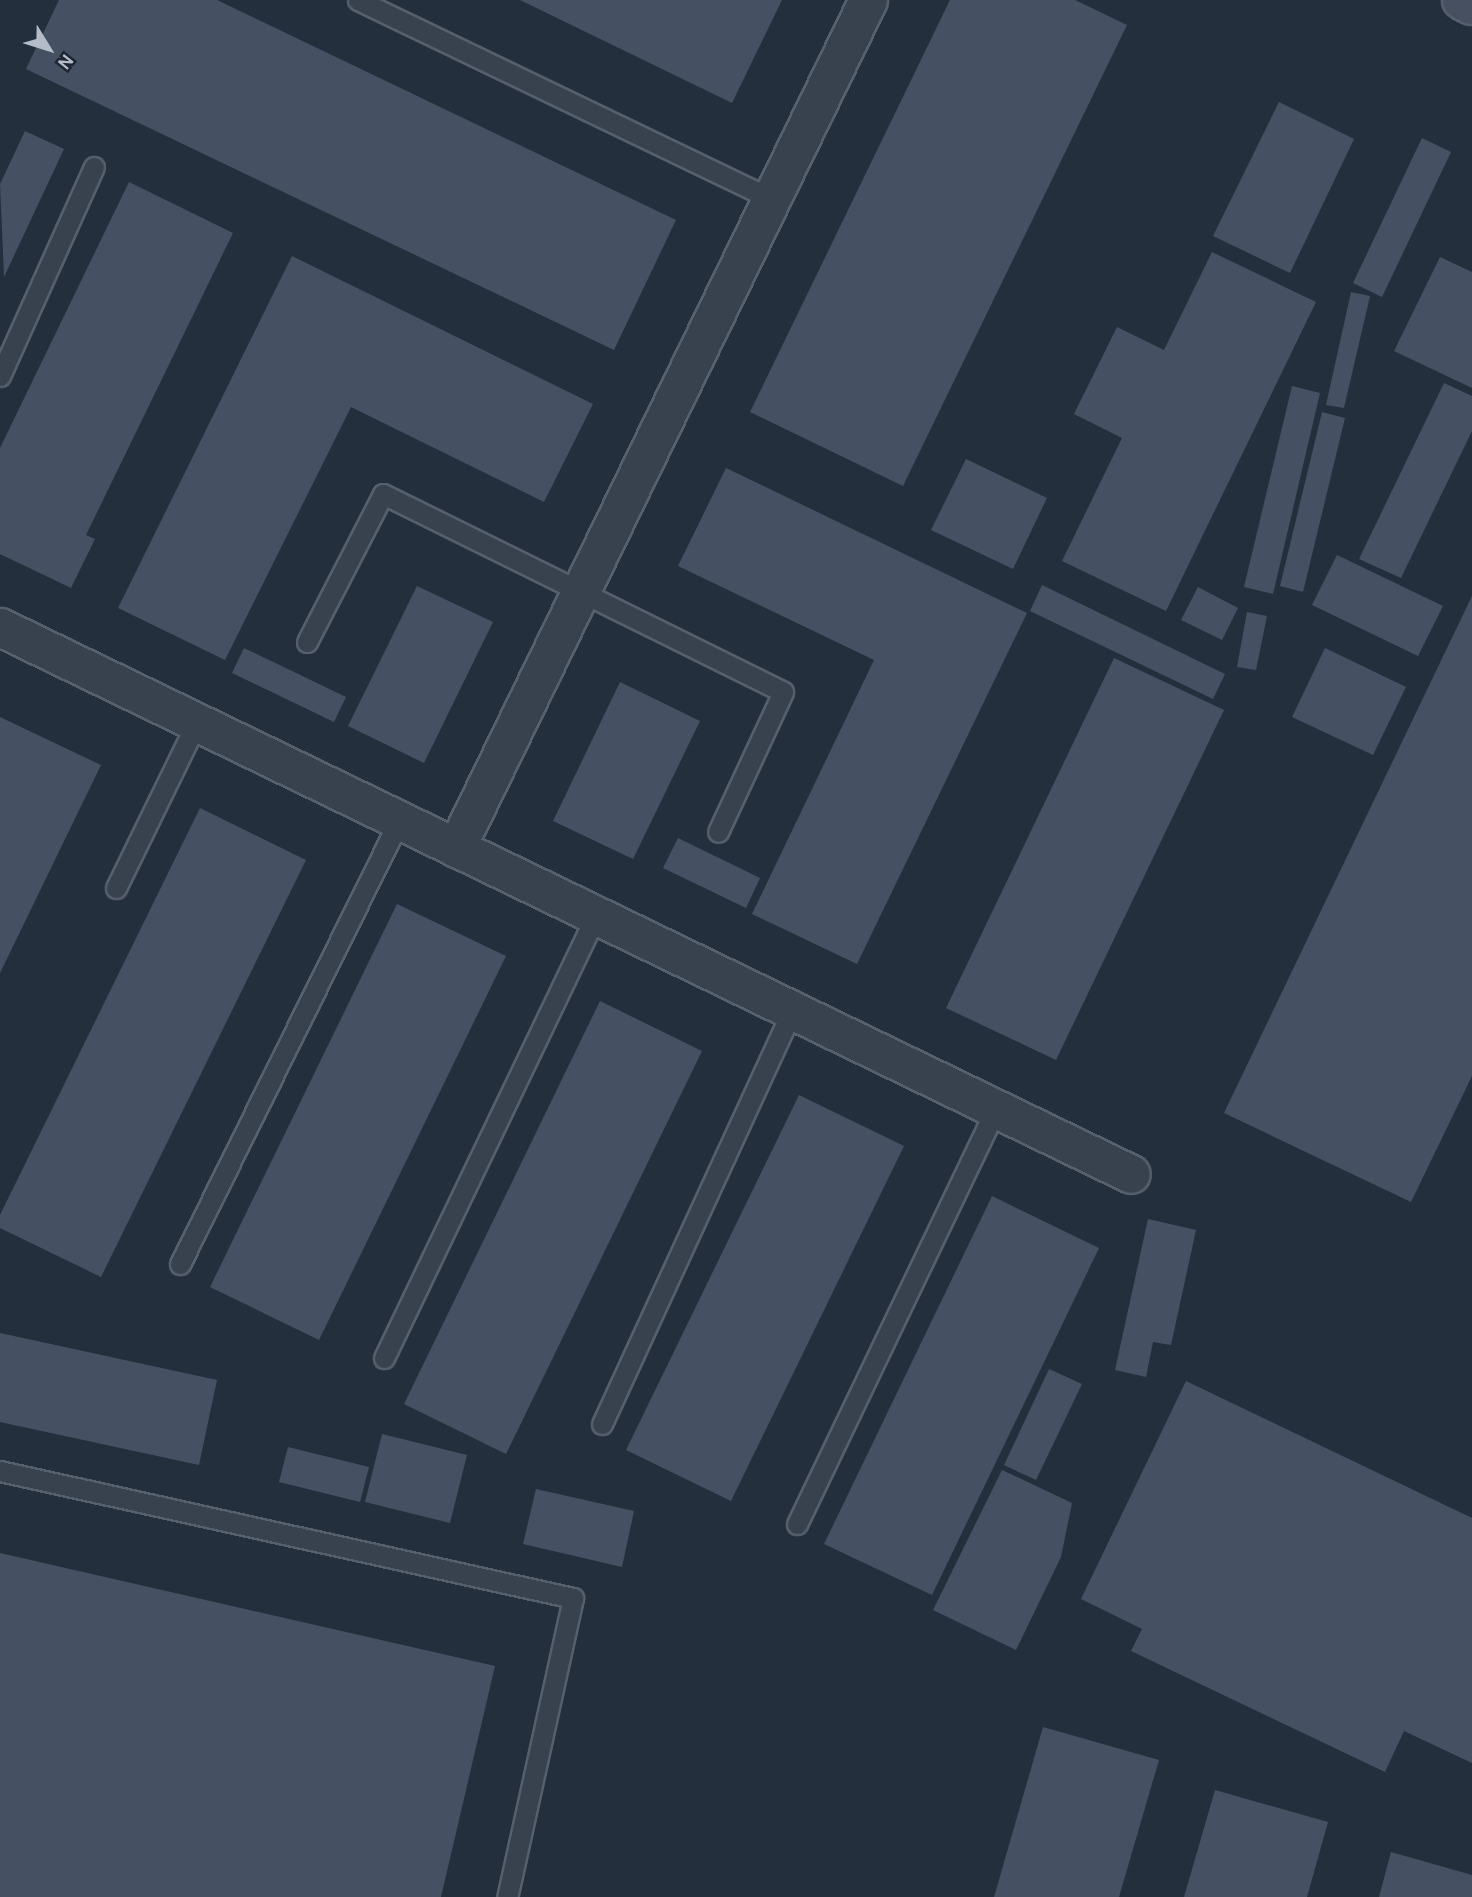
<!DOCTYPE html>
<style>
body{margin:0}
#map{position:relative;width:1472px;height:1897px;overflow:hidden;background:#242f3e;font-family:Karla,sans-serif}
div>[style]{position:absolute}
[style*='--x']{left:calc(var(--x)*1px);top:calc(var(--y)*1px);width:calc(var(--w)*1px);rotate:calc(var(--a)*1deg)}
.building>*{inset:0;background:#455162}
.roads{filter:drop-shadow(2px 0 #565f6c) drop-shadow(-2px 0 #565f6c) drop-shadow(0 2px #565f6c) drop-shadow(0 -2px #565f6c)}
.service>*{height:19px;margin:-9.5px;padding:0 9.5px;transform-origin:9.5px;border-radius:9.5px;background:#38414e}
.minor>*{height:37px;margin:-18.5px;padding:0 18.5px;transform-origin:18.5px;border-radius:18.5px;background:#38414e}
.secondary>*{height:38px;margin:-19px;padding:0 19px;transform-origin:19px;border-radius:19px;background:#465061}
span{translate:-50% -50%;white-space:nowrap;text-align:center;line-height:1.15;-webkit-text-stroke:7px #1d2633;paint-order:stroke}
.north{position:absolute;left:14px;top:14px;width:70px;height:70px;-webkit-text-stroke:5px #1d2633;paint-order:stroke;rotate:128deg;font-size:19px;font-weight:700;line-height:28px;text-align:center;color:#b4bcc9}
.north::after{content:'';display:block;margin:auto;width:24px;height:32px;background:#b4bcc9;clip-path:polygon(50% 0,100% 100%,50% 72%,0 100%)}
</style>
<div id="map">
<div class="building">
<div style="clip-path:polygon(59px 0,217px 0,676px 220px,614px 350px,26px 69px)"></div>
<div style="clip-path:polygon(520px 0,782px 0,732px 103px)"></div>
<div style="clip-path:polygon(950px 0,1075px 0,1127px 25px,903px 486px,750px 412px)"></div>
<div style="clip-path:polygon(1279px 102px,1354px 139px,1290px 273px,1213px 236px)"></div>
<div style="clip-path:polygon(25px 131px,64px 149px,4px 277px,0 184px)"></div>
<div style="clip-path:polygon(1422px 138px,1451px 152px,1382px 297px,1353px 283px)"></div>
<div style="clip-path:polygon(129px 182px,233px 233px,86px 535px,95px 539px,71px 588px,0 554px,0 448px)"></div>
<div style="clip-path:polygon(1212px 252px,1316px 302px,1166px 611px,1062px 561px,1122px 438px,1074px 414px,1117px 327px,1164px 350px)"></div>
<div style="clip-path:polygon(292px 256px,593px 404px,544px 502px,351px 407px,225px 660px,118px 608px)"></div>
<div style="clip-path:polygon(1440px 257px,1472px 272px,1472px 388px,1394px 351px)"></div>
<div style="clip-path:polygon(1351px 292px,1370px 296px,1344px 408px,1326px 405px)"></div>
<div style="clip-path:polygon(1444px 383px,1472px 396px,1472px 431px,1401px 578px,1359px 559px)"></div>
<div style="clip-path:polygon(1292px 386px,1320px 393px,1273px 594px,1244px 587px)"></div>
<div style="clip-path:polygon(1322px 412px,1345px 418px,1303px 592px,1280px 586px)"></div>
<div style="clip-path:polygon(966px 459px,1047px 498px,1013px 569px,931px 530px)"></div>
<div style="clip-path:polygon(726px 468px,1027px 613px,857px 964px,752px 914px,874px 660px,678px 566px)"></div>
<div style="clip-path:polygon(1337px 555px,1443px 606px,1418px 656px,1312px 605px)"></div>
<div style="clip-path:polygon(1042px 585px,1225px 674px,1213px 699px,1030px 611px)"></div>
<div style="clip-path:polygon(417px 586px,493px 622px,424px 763px,348px 726px)"></div>
<div style="clip-path:polygon(1198px 587px,1238px 608px,1222px 640px,1181px 620px)"></div>
<div style="clip-path:polygon(1472px 596px,1472px 1076px,1411px 1202px,1224px 1113px)"></div>
<div style="clip-path:polygon(1247px 612px,1267px 616px,1256px 670px,1237px 667px)"></div>
<div style="clip-path:polygon(244px 648px,346px 697px,334px 722px,232px 673px)"></div>
<div style="clip-path:polygon(1325px 648px,1406px 687px,1373px 755px,1292px 717px)"></div>
<div style="clip-path:polygon(1114px 658px,1224px 710px,1056px 1060px,946px 1008px)"></div>
<div style="clip-path:polygon(620px 682px,700px 721px,633px 859px,553px 821px)"></div>
<div style="clip-path:polygon(0 717px,101px 765px,0 973px)"></div>
<div style="clip-path:polygon(200px 808px,306px 860px,101px 1277px,0 1228px,0 1215px)"></div>
<div style="clip-path:polygon(678px 838px,760px 878px,746px 908px,663px 868px)"></div>
<div style="clip-path:polygon(397px 904px,506px 956px,319px 1340px,210px 1287px)"></div>
<div style="clip-path:polygon(600px 1001px,702px 1051px,506px 1454px,404px 1404px)"></div>
<div style="clip-path:polygon(799px 1095px,904px 1146px,731px 1501px,626px 1450px)"></div>
<div style="clip-path:polygon(992px 1196px,1099px 1248px,932px 1595px,824px 1544px)"></div>
<div style="clip-path:polygon(1148px 1219px,1196px 1230px,1171px 1345px,1153px 1342px,1146px 1377px,1115px 1370px)"></div>
<div style="clip-path:polygon(0 1333px,217px 1380px,199px 1465px,0 1422px)"></div>
<div style="clip-path:polygon(1049px 1369px,1082px 1384px,1036px 1480px,1004px 1465px)"></div>
<div style="clip-path:polygon(1186px 1381px,1472px 1518px,1472px 1763px,1404px 1731px,1385px 1772px,1131px 1651px,1142px 1629px,1081px 1599px)"></div>
<div style="clip-path:polygon(382px 1434px,467px 1455px,450px 1523px,365px 1502px)"></div>
<div style="clip-path:polygon(288px 1447px,369px 1467px,360px 1502px,279px 1482px)"></div>
<div style="clip-path:polygon(1002px 1470px,1072px 1503px,1061px 1557px,1016px 1650px,933px 1610px)"></div>
<div style="clip-path:polygon(536px 1489px,634px 1511px,622px 1567px,523px 1544px)"></div>
<div style="clip-path:polygon(0 1553px,495px 1666px,441px 1897px,0 1897px)"></div>
<div style="clip-path:polygon(1043px 1727px,1159px 1760px,1119px 1897px,994px 1897px)"></div>
<div style="clip-path:polygon(1215px 1790px,1328px 1822px,1307px 1897px,1184px 1897px)"></div>
<div style="clip-path:polygon(1391px 1852px,1472px 1875px,1472px 1897px,1379px 1897px)"></div>
</div>
<div class="roads">
<div class="service">
<div style="--x:358;--y:0;--w:461;--a:25.7"></div>
<div style="--x:0;--y:376;--w:229;--a:-65.8"></div>
<div style="--x:307;--y:642;--w:166;--a:-62.8"></div>
<div style="--x:383;--y:494;--w:446;--a:26.3"></div>
<div style="--x:783;--y:692;--w:154;--a:114.9"></div>
<div style="--x:116;--y:888;--w:185;--a:-64"></div>
<div style="--x:180;--y:1264;--w:495;--a:-63.7"></div>
<div style="--x:384;--y:1358;--w:491;--a:-64.4"></div>
<div style="--x:602;--y:1424;--w:456;--a:-65.3"></div>
<div style="--x:0;--y:1471;--w:587;--a:12.5"></div>
<div style="--x:573;--y:1598;--w:306;--a:102.4"></div>
<div style="--x:797;--y:1524;--w:460;--a:-64.4"></div>
</div>
<div class="minor">
<div style="--x:0;--y:627;--w:1256;--a:25.81"></div>
<div style="--x:456;--y:848;--w:943;--a:-64.09"></div>
</div>
<div class="secondary">
<div style="--x:1462;--y:0;--w:11;--a:27"></div>
</div>
</div>
<div class="north">N</div>
</div>
